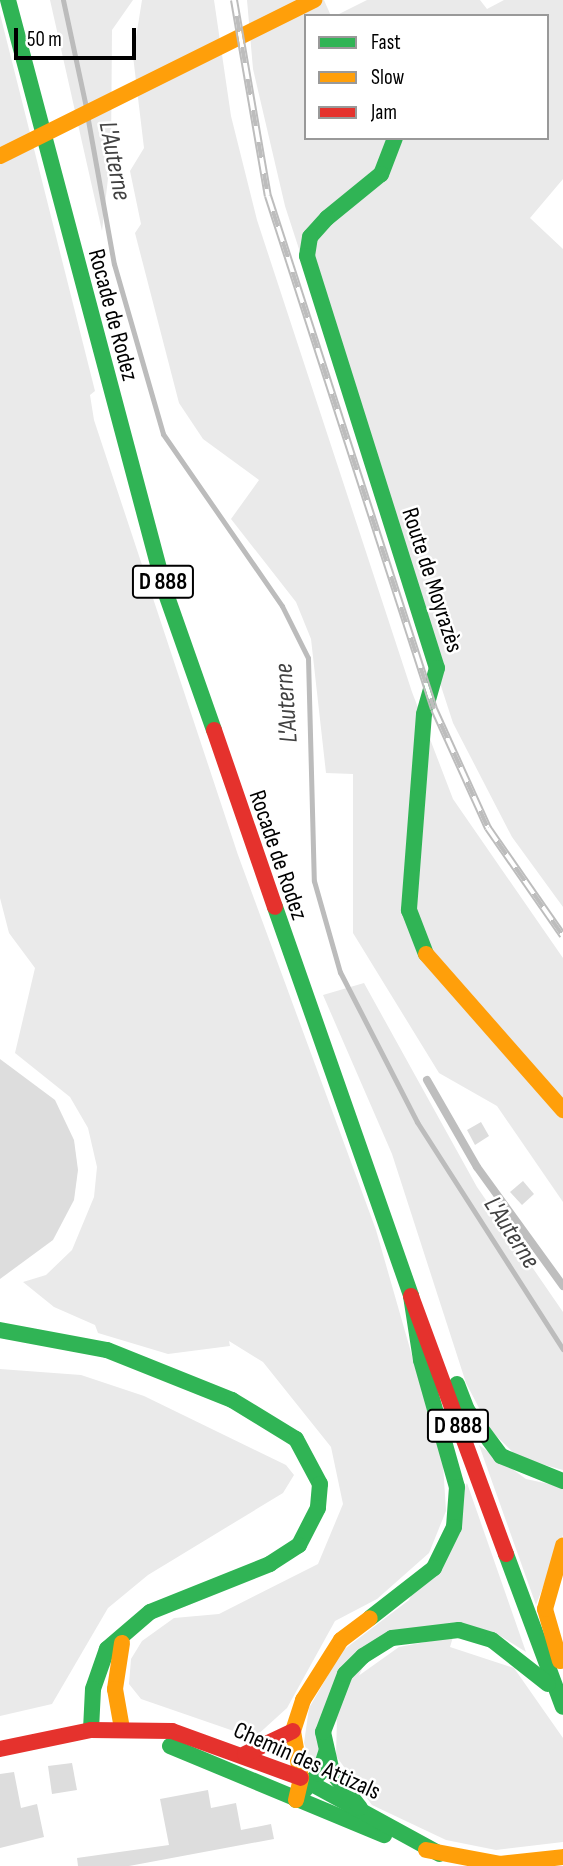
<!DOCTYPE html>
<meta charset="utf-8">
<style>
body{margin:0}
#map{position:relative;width:563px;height:1866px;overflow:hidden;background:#fff;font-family:"Sofia Sans Condensed",sans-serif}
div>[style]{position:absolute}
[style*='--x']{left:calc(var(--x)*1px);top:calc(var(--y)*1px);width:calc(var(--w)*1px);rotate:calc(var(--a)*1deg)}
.green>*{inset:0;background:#eaeaea}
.stream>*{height:5px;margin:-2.5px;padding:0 2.5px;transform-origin:2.5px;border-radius:2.5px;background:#bcbcbc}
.building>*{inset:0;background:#ddd}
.lane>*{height:8px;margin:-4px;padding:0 4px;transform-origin:4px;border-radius:4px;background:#bebebe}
.fast>*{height:16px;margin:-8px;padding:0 8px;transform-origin:8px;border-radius:8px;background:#30b455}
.slow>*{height:16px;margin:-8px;padding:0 8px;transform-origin:8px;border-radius:8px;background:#ff9f0a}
.jam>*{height:16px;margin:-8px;padding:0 8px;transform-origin:8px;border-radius:8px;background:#e5322d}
.rail>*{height:8px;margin-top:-4px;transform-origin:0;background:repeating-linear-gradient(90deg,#fff 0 16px,#bdbdbd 0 32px);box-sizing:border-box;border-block:2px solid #bdbdbd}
span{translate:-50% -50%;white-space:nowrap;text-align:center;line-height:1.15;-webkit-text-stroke:5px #fff;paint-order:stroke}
.shield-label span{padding:2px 5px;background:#fff;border:2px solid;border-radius:5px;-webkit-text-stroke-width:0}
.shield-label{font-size:23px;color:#000;font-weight:700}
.street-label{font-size:24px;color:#000}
.water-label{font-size:26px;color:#414141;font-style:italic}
.legend{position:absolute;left:304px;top:14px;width:245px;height:126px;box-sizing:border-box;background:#fff;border:2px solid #999;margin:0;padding:9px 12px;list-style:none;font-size:21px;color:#000}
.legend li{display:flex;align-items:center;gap:14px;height:35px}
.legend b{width:35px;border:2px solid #999}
.scale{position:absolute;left:14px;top:28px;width:122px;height:32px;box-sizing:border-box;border:4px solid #000;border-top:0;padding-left:9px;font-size:21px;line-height:24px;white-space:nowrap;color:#000;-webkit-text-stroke:5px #fff;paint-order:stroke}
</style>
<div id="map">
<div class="green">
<div style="clip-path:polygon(50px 0,133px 0,112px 30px,111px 152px,102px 231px)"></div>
<div style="clip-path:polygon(142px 0,214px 0,231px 116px,257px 220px,412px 692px,453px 799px,563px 958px,563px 1202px,497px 1106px,439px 1073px,353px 933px,353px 774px,326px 773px,311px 639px,296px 602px,231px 519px,259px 480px,203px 439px,179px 403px,135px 233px,141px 224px,130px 171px,144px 148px,133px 56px)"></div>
<div style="clip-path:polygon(247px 0,324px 0,331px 16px,306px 16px,306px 138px,547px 138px,547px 16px,335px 16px,367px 0,480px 0,487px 9px,504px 0,563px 0,563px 179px,530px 218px,563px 249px,563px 907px,512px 837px,453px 723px,285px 206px,253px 69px)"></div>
<div style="clip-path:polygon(0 14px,95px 391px,90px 395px,94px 420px,238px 855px,376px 1230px,443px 1464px,446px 1511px,429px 1553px,377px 1599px,335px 1621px,287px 1708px,254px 1738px,141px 1699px,129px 1684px,131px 1659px,142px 1641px,174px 1618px,219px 1614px,318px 1564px,343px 1504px,331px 1447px,263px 1362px,229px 1341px,230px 1346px,168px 1354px,98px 1333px,95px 1325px,54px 1307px,23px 1282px,46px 1275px,72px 1250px,94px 1197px,97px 1167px,88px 1128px,70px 1097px,15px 1053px,35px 968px,9px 933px,0 898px)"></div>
<div style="clip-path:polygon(364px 983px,477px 1187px,563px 1312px,563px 1470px,519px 1458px,491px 1431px,466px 1383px,392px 1154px,323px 995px)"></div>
<div style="clip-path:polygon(0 1369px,81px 1375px,144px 1396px,286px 1465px,294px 1475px,283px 1493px,148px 1575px,108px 1608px,52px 1704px,0 1716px)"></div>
<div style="clip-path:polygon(479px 1445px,526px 1479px,563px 1487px,563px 1535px,536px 1605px)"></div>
<div style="clip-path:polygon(467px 1483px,526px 1652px,494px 1632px,376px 1641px,313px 1768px,304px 1743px,309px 1708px,342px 1651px,409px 1600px)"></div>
<div style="clip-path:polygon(453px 1637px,450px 1647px,514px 1668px,563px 1738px,563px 1842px,496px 1850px,446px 1840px,372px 1805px,336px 1756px,337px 1717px,354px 1679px,399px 1647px)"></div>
</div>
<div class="stream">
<div style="--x:63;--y:0;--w:109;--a:77.9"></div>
<div style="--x:88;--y:120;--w:146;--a:79.8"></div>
<div style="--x:114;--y:264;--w:177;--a:73.9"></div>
<div style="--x:163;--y:434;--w:209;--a:55.3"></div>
<div style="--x:282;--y:606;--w:58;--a:63.4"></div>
<div style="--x:308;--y:658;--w:223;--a:88.5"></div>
<div style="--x:314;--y:881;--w:95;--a:74.1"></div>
<div style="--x:340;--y:972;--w:169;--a:62.8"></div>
<div style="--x:417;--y:1122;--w:270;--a:57.3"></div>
</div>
<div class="building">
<div style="clip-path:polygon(0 1059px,55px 1100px,74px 1140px,78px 1170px,74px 1200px,53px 1240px,0 1279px)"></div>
<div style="clip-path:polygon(481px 1122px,489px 1136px,475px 1145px,467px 1130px)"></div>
<div style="clip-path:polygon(523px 1181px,534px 1194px,522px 1205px,510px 1192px)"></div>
<div style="clip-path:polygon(72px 1763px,77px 1790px,52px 1794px,48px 1766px)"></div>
<div style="clip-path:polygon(14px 1772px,21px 1808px,37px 1804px,44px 1837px,0 1848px,0 1774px)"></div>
<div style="clip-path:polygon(208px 1790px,211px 1808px,236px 1803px,241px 1830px,271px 1824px,274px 1839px,129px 1866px,78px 1866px,77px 1858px,169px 1845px,160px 1799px)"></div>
</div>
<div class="lane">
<div style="--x:427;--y:1080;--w:100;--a:60.1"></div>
<div style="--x:477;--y:1167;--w:147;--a:54.1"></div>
</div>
<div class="fast">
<div style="--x:8;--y:0;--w:611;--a:75.12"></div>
<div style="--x:165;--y:591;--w:147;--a:70.6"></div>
<div style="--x:395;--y:138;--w:39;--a:111"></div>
<div style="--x:381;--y:174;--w:70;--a:140.8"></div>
<div style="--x:327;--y:218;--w:25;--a:132"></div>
<div style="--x:310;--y:237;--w:19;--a:99"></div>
<div style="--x:307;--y:256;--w:432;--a:72.5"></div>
<div style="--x:437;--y:668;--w:48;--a:105.8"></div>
<div style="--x:424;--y:714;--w:197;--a:94.4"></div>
<div style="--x:409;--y:910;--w:47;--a:68.9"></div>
<div style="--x:275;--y:907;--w:412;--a:70.7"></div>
<div style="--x:411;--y:1296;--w:65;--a:81.1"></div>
<div style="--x:421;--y:1360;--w:132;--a:74.2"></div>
<div style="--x:457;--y:1487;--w:40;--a:94.3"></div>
<div style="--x:454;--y:1527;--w:46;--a:116"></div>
<div style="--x:434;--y:1568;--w:81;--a:142"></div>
<div style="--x:0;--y:1330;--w:109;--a:10.6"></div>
<div style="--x:107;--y:1350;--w:135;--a:21.8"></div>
<div style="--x:232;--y:1400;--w:75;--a:31.4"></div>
<div style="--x:296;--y:1439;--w:51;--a:61.9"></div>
<div style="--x:320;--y:1484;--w:24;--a:95"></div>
<div style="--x:318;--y:1508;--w:42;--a:117.2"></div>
<div style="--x:299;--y:1545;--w:35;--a:147"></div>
<div style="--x:270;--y:1564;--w:129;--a:158.2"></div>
<div style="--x:150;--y:1612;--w:57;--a:139.3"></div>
<div style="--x:107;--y:1649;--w:42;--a:109.3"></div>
<div style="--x:93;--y:1689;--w:41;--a:92.8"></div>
<div style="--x:457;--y:1384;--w:28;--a:69"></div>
<div style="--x:467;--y:1410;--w:57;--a:53.5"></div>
<div style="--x:501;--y:1456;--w:67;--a:22"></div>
<div style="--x:506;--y:1554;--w:163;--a:69.6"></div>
<div style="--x:170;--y:1746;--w:232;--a:22.6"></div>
<div style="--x:301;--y:1778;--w:158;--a:28.7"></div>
<div style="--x:296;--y:1800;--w:35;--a:-49"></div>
<div style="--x:319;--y:1774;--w:23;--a:-72"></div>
<div style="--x:360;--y:1808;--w:46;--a:-127.9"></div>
<div style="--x:332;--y:1772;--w:41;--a:-102.7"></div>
<div style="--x:323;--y:1732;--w:62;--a:-69.2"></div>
<div style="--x:345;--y:1674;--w:25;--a:-45"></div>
<div style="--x:363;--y:1656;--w:34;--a:-32"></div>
<div style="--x:392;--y:1638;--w:67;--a:-6.8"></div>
<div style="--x:459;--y:1630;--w:34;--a:17"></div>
<div style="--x:492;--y:1640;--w:71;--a:38.2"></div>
</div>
<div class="slow">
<div style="--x:0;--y:156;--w:351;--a:-26.4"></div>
<div style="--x:426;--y:954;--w:208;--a:48.7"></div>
<div style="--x:122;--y:1643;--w:47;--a:98.7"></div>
<div style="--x:115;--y:1689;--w:40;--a:80"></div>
<div style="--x:560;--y:1661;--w:54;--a:-106.1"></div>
<div style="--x:545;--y:1609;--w:66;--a:-74.1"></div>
<div style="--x:296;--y:1800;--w:23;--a:-77"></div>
<div style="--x:301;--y:1778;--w:48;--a:-99.7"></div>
<div style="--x:293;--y:1731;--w:33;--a:-72"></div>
<div style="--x:303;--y:1700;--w:71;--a:-57.7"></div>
<div style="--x:341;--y:1640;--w:36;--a:-37"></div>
<div style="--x:426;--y:1850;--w:75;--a:10.7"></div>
<div style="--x:500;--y:1864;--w:63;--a:-6.3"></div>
</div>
<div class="jam">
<div style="--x:214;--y:730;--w:187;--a:71"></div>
<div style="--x:411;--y:1296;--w:275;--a:69.8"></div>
<div style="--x:0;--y:1749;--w:93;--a:-11.8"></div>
<div style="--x:91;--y:1730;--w:81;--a:0.7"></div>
<div style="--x:172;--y:1731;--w:137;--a:20"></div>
<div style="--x:245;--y:1754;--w:53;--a:-25.6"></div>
</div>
<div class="rail">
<div style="--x:234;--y:0;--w:199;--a:80.2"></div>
<div style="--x:268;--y:196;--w:539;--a:72.07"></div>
<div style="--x:434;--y:709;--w:131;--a:65.6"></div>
<div style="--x:488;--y:828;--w:131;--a:55.2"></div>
</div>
<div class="shield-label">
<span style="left:163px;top:582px">D 888</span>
<span style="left:458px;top:1426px">D 888</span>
</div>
<div class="street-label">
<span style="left:113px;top:315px;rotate:75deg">Rocade de Rodez</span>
<span style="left:432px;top:580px;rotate:72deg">Route de Moyrazès</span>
<span style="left:278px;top:855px;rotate:71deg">Rocade de Rodez</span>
<span style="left:307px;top:1761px;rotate:24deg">Chemin des Attizals</span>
</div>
<div class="water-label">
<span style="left:114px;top:161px;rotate:79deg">L'Auterne</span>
<span style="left:287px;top:703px;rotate:-94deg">L'Auterne</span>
<span style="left:511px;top:1233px;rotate:57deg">L'Auterne</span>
</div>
<ul class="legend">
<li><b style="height:9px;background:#30b455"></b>Fast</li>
<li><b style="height:9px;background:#ff9f0a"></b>Slow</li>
<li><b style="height:9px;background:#e5322d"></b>Jam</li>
</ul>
<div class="scale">50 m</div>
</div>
